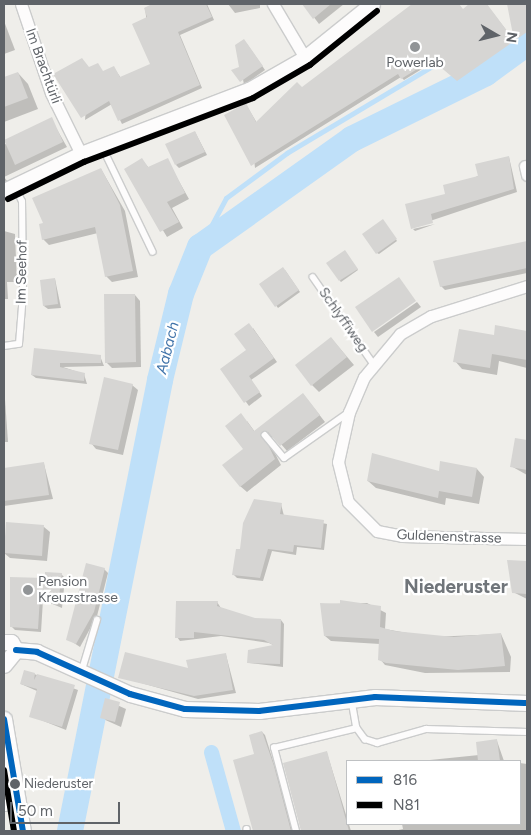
<!DOCTYPE html>
<meta charset="utf-8">
<style>
body{margin:0}
#map{position:relative;width:531px;height:835px;overflow:hidden;background:#efeeea;font-family:Figtree,sans-serif}
div>[style]{position:absolute}
[style*='--x']{left:calc(var(--x)*1px);top:calc(var(--y)*1px);width:calc(var(--w)*1px);rotate:calc(var(--a)*1deg)}
.shadow>*{inset:0;background:#0003}
.stream>*{height:4.5px;margin:-2.25px;padding:0 2.25px;transform-origin:2.25px;border-radius:2.25px;background:#bfe0f9}
.canal>*{height:15px;margin:-7.5px;padding:0 7.5px;transform-origin:7.5px;border-radius:7.5px;background:#bfe0f9}
.river>*{height:26px;margin:-13px;padding:0 13px;transform-origin:13px;border-radius:13px;background:#bfe0f9}
.building>*{inset:0;background:#d6d5d3}
.roads{filter:drop-shadow(1px 0 #cbcccc) drop-shadow(-1px 0 #cbcccc) drop-shadow(0 1px #cbcccc) drop-shadow(0 -1px #cbcccc)}
.service>*{height:5.5px;margin:-2.75px;padding:0 2.75px;transform-origin:2.75px;border-radius:2.75px;background:#fdfcfc}
.minor>*{height:11px;margin:-5.5px;padding:0 5.5px;transform-origin:5.5px;border-radius:5.5px;background:#fdfcfc}
.tertiary>*{height:15px;margin:-7.5px;padding:0 7.5px;transform-origin:7.5px;border-radius:7.5px;background:#fdfcfc}
.bus-1>*{height:6px;margin:-3px;padding:0 3px;transform-origin:3px;border-radius:3px;background:#0065bd}
.bus-2>*{height:6px;margin:-3px;padding:0 3px;transform-origin:3px;border-radius:3px;background:#000}
.dots>*{width:14px;height:14px;translate:-50% -50%;box-sizing:border-box;border:2px solid #fff;border-radius:50%}
span{translate:-50% -50%;white-space:nowrap;text-align:center;line-height:1.15;-webkit-text-stroke:4.5px #fff;paint-order:stroke}
.bus-label{font-size:13px;color:#5f6368}
.left{translate:0 -50%;text-align:left}
.poi-label{font-size:14px;color:#5f6368}
.street-label{font-size:14px;color:#5f6368}
.water-label{font-size:15px;color:#4174aa;font-style:italic}
.district-label{font-size:19px;color:#70757a;font-weight:700}
.frame{position:absolute;inset:0;border:5px solid #5f6368;pointer-events:none}
.legend{position:absolute;left:346px;top:760px;width:175px;height:65px;box-sizing:border-box;background:#fff;border:1px solid #bfc1c3;margin:0;padding:6px 9px;list-style:none;font-size:15px;color:#5f6368}
.legend li{display:flex;align-items:center;gap:10px;height:25px}
.legend b{width:25px;border:1px solid #bfc1c3}
.north{position:absolute;left:471px;top:10px;width:50px;height:50px;-webkit-text-stroke:4px #fff;paint-order:stroke;rotate:98deg;font-size:14px;font-weight:700;line-height:20px;text-align:center;color:#5f6368}
.north::after{content:'';display:block;margin:auto;width:18px;height:22px;background:#5f6368;clip-path:polygon(50% 0,100% 100%,50% 72%,0 100%)}
.scale{position:absolute;left:10px;top:802px;width:110px;height:22px;box-sizing:border-box;border:2px solid #5f6368;border-top:0;padding-left:6px;font-size:15px;line-height:18px;white-space:nowrap;color:#5f6368;-webkit-text-stroke:4px #fff;paint-order:stroke}
</style>
<div id="map">
<div class="shadow">
<div style="clip-path:polygon(155px 4px,207px 4px,214px 20px,180px 35px,202px 88px,122px 124px,112px 104px,85px 120px,89px 69px,104px 72px,114px 68px,121px 78px,152px 65px,145px 8px)"></div>
<div style="clip-path:polygon(228px 4px,260px 4px,260px 8px,235px 13px)"></div>
<div style="clip-path:polygon(304px 4px,344px 4px,319px 24px)"></div>
<div style="clip-path:polygon(414px 4px,458px 4px,463px 10px,471px 4px,486px 4px,517px 44px,508px 4px,527px 4px,527px 36px,460px 83px,435px 61px,404px 80px,401px 77px,255px 168px,248px 108px,257px 123px)"></div>
<div style="clip-path:polygon(4px 21px,15px 50px,4px 54px)"></div>
<div style="clip-path:polygon(247px 44px,265px 70px,244px 85px,241px 68px)"></div>
<div style="clip-path:polygon(18px 73px,28px 84px,38px 109px,4px 122px,4px 79px)"></div>
<div style="clip-path:polygon(51px 119px,67px 147px,4px 177px,8px 182px,4px 184px,4px 145px)"></div>
<div style="clip-path:polygon(195px 132px,207px 155px,179px 168px,176px 165px)"></div>
<div style="clip-path:polygon(509px 157px,517px 192px,412px 227px,446px 195px)"></div>
<div style="clip-path:polygon(142px 160px,149px 168px,167px 160px,189px 199px,172px 208px,183px 228px,167px 237px,126px 169px)"></div>
<div style="clip-path:polygon(101px 169px,125px 211px,138px 277px,112px 282px,106px 276px,98px 233px,49px 245px,43px 239px,45px 224px)"></div>
<div style="clip-path:polygon(384px 222px,397px 241px,379px 254px,377px 253px)"></div>
<div style="clip-path:polygon(435px 224px,415px 231px,413px 229px)"></div>
<div style="clip-path:polygon(4px 231px,15px 234px,17px 282px,7px 282px,8px 299px,4px 299px)"></div>
<div style="clip-path:polygon(527px 242px,527px 273px,445px 290px,441px 286px,435px 262px)"></div>
<div style="clip-path:polygon(346px 253px,358px 270px,341px 282px,340px 281px)"></div>
<div style="clip-path:polygon(285px 270px,300px 292px,278px 308px,261px 285px)"></div>
<div style="clip-path:polygon(55px 279px,61px 308px,48px 309px,44px 306px)"></div>
<div style="clip-path:polygon(135px 295px,140px 301px,141px 367px,112px 368px,106px 362px)"></div>
<div style="clip-path:polygon(417px 302px,421px 307px,378px 337px,374px 332px)"></div>
<div style="clip-path:polygon(496px 327px,527px 332px,527px 368px,499px 361px,497px 375px,462px 369px,455px 361px,495px 336px)"></div>
<div style="clip-path:polygon(253px 328px,277px 362px,251px 380px,262px 396px,249px 406px,222px 369px,248px 350px)"></div>
<div style="clip-path:polygon(331px 338px,354px 365px,319px 392px,312px 385px)"></div>
<div style="clip-path:polygon(35px 349px,100px 356px,104px 366px,63px 367px,84px 374px,87px 384px,36px 378px,32px 375px)"></div>
<div style="clip-path:polygon(4px 385px,8px 442px,4px 442px)"></div>
<div style="clip-path:polygon(132px 385px,138px 390px,123px 455px,96px 449px,91px 443px)"></div>
<div style="clip-path:polygon(303px 394px,325px 422px,287px 451px,275px 437px,267px 438px,281px 465px,247px 492px,240px 486px,247px 421px,255px 432px)"></div>
<div style="clip-path:polygon(516px 439px,527px 441px,527px 475px,511px 466px)"></div>
<div style="clip-path:polygon(44px 464px,53px 499px,4px 506px,4px 470px)"></div>
<div style="clip-path:polygon(477px 469px,484px 477px,479px 504px,446px 498px,445px 505px,376px 488px,368px 481px)"></div>
<div style="clip-path:polygon(281px 504px,284px 516px,327px 524px,324px 550px,297px 547px,296px 555px,272px 551px,263px 581px,237px 578px,233px 574px,241px 551px)"></div>
<div style="clip-path:polygon(7px 524px,44px 527px,50px 532px,47px 561px,10px 558px,4px 553px)"></div>
<div style="clip-path:polygon(509px 561px,527px 562px,527px 599px,513px 592px)"></div>
<div style="clip-path:polygon(104px 569px,108px 573px,97px 616px,80px 647px,68px 639px)"></div>
<div style="clip-path:polygon(61px 574px,65px 578px,62px 608px,43px 600px,41px 632px,15px 630px,11px 626px,46px 580px)"></div>
<div style="clip-path:polygon(217px 602px,221px 608px,255px 619px,281px 620px,284px 624px,283px 667px,249px 663px,275px 646px,269px 643px,221px 636px,180px 641px,177px 637px)"></div>
<div style="clip-path:polygon(367px 603px,386px 613px,385px 629px,430px 637px,501px 634px,511px 657px,510px 672px,425px 673px,385px 665px,380px 659px,380px 644px,331px 641px,325px 636px,322px 604px)"></div>
<div style="clip-path:polygon(226px 655px,236px 693px,198px 699px,120px 677px,190px 669px)"></div>
<div style="clip-path:polygon(34px 674px,78px 690px,66px 730px,31px 716px,37px 691px,21px 684px)"></div>
<div style="clip-path:polygon(106px 700px,126px 709px,121px 727px,101px 718px)"></div>
<div style="clip-path:polygon(262px 732px,265px 735px,295px 831px,254px 831px,235px 761px,255px 755px)"></div>
<div style="clip-path:polygon(497px 741px,504px 761px,420px 761px,479px 755px)"></div>
<div style="clip-path:polygon(327px 753px,351px 831px,301px 831px,302px 830px)"></div>
<div style="clip-path:polygon(520px 763px,527px 764px,527px 831px,394px 831px,403px 829px,402px 824px,520px 824px)"></div>
</div>
<div class="stream">
<div style="--x:200;--y:247;--w:55;--a:-62"></div>
<div style="--x:226;--y:198;--w:76;--a:-36.4"></div>
<div style="--x:287;--y:153;--w:179;--a:-30.9"></div>
</div>
<div class="canal">
<div style="--x:211;--y:752;--w:82;--a:74.4"></div>
</div>
<div class="river">
<div style="--x:70;--y:831;--w:460;--a:-78.7"></div>
<div style="--x:160;--y:380;--w:89;--a:-76.3"></div>
<div style="--x:181;--y:294;--w:51;--a:-68"></div>
<div style="--x:200;--y:247;--w:186;--a:-35.4"></div>
<div style="--x:352;--y:139;--w:149;--a:-26.2"></div>
<div style="--x:486;--y:73;--w:51;--a:-36.2"></div>
</div>
<div class="building">
<div style="clip-path:polygon(152px 4px,206px 4px,212px 17px,178px 32px,200px 85px,118px 121px,109px 101px,81px 118px,53px 74px,82px 58px,89px 67px,98px 63px,103px 71px,114px 66px,120px 77px,150px 64px,132px 24px,147px 17px,144px 8px)"></div>
<div style="clip-path:polygon(302px 4px,331px 4px,313px 19px)"></div>
<div style="clip-path:polygon(412px 4px,459px 4px,463px 9px,469px 4px,487px 4px,514px 40px,507px 4px,527px 4px,527px 32px,457px 81px,432px 60px,401px 79px,398px 74px,251px 166px,224px 115px,246px 103px,256px 122px,297px 82px,302px 87px)"></div>
<div style="clip-path:polygon(244px 39px,263px 66px,240px 82px,231px 70px,239px 67px,235px 45px)"></div>
<div style="clip-path:polygon(18px 72px,28px 98px,4px 107px,4px 77px)"></div>
<div style="clip-path:polygon(52px 117px,63px 142px,15px 165px,4px 140px)"></div>
<div style="clip-path:polygon(195px 131px,205px 152px,175px 165px,165px 144px)"></div>
<div style="clip-path:polygon(509px 156px,514px 189px,431px 214px,433px 223px,411px 229px,405px 204px,445px 194px,443px 185px,478px 176px,475px 164px)"></div>
<div style="clip-path:polygon(142px 158px,148px 167px,168px 158px,185px 193px,167px 202px,179px 222px,160px 232px,124px 169px)"></div>
<div style="clip-path:polygon(101px 168px,120px 205px,133px 271px,105px 277px,95px 227px,42px 240px,39px 224px,43px 223px,32px 198px)"></div>
<div style="clip-path:polygon(383px 219px,397px 239px,376px 254px,362px 234px)"></div>
<div style="clip-path:polygon(527px 241px,527px 268px,440px 287px,433px 261px)"></div>
<div style="clip-path:polygon(345px 250px,358px 269px,339px 281px,326px 263px)"></div>
<div style="clip-path:polygon(283px 267px,299px 290px,275px 307px,259px 284px)"></div>
<div style="clip-path:polygon(399px 277px,416px 301px,372px 332px,355px 307px)"></div>
<div style="clip-path:polygon(55px 278px,58px 304px,43px 306px,40px 280px)"></div>
<div style="clip-path:polygon(104px 294px,135px 294px,136px 362px,105px 363px)"></div>
<div style="clip-path:polygon(249px 323px,274px 358px,249px 376px,260px 392px,244px 403px,220px 369px,246px 350px,234px 334px)"></div>
<div style="clip-path:polygon(495px 325px,527px 331px,527px 360px,492px 354px,490px 368px,453px 362px,459px 329px,494px 335px)"></div>
<div style="clip-path:polygon(331px 337px,347px 357px,311px 386px,295px 365px)"></div>
<div style="clip-path:polygon(34px 348px,101px 355px,101px 363px,60px 363px,60px 367px,85px 373px,84px 381px,31px 375px)"></div>
<div style="clip-path:polygon(104px 377px,133px 384px,118px 450px,89px 444px)"></div>
<div style="clip-path:polygon(303px 393px,320px 415px,280px 446px,268px 432px,262px 432px,275px 459px,240px 487px,222px 465px,243px 449px,225px 426px,241px 413px,254px 431px)"></div>
<div style="clip-path:polygon(515px 438px,527px 440px,527px 470px,510px 467px)"></div>
<div style="clip-path:polygon(372px 453px,439px 471px,440px 461px,477px 468px,472px 497px,439px 491px,438px 498px,367px 481px)"></div>
<div style="clip-path:polygon(44px 462px,49px 495px,4px 501px,4px 468px)"></div>
<div style="clip-path:polygon(254px 499px,282px 503px,280px 514px,324px 520px,321px 548px,294px 545px,293px 552px,268px 549px,260px 578px,232px 575px,236px 549px,240px 549px,243px 523px)"></div>
<div style="clip-path:polygon(6px 522px,44px 525px,42px 556px,4px 553px)"></div>
<div style="clip-path:polygon(507px 560px,527px 561px,527px 594px,512px 593px)"></div>
<div style="clip-path:polygon(86px 563px,105px 568px,94px 612px,76px 644px,66px 640px)"></div>
<div style="clip-path:polygon(45px 572px,62px 573px,58px 605px,40px 597px,38px 629px,10px 627px,10px 577px,45px 578px)"></div>
<div style="clip-path:polygon(340px 600px,381px 606px,380px 627px,394px 631px,454px 637px,501px 633px,505px 666px,458px 670px,386px 663px,378px 660px,379px 639px,324px 636px,320px 603px,340px 604px)"></div>
<div style="clip-path:polygon(176px 601px,218px 601px,217px 606px,255px 618px,281px 619px,280px 664px,247px 663px,248px 650px,273px 645px,264px 640px,194px 632px,194px 638px,175px 638px)"></div>
<div style="clip-path:polygon(125px 652px,188px 668px,186px 660px,226px 653px,233px 690px,194px 696px,118px 678px)"></div>
<div style="clip-path:polygon(24px 670px,35px 673px,34px 680px,37px 674px,75px 685px,62px 727px,29px 717px,37px 689px,20px 684px)"></div>
<div style="clip-path:polygon(105px 698px,120px 702px,115px 722px,100px 718px)"></div>
<div style="clip-path:polygon(262px 731px,274px 766px,291px 831px,253px 831px,233px 760px,254px 754px,249px 735px)"></div>
<div style="clip-path:polygon(497px 739px,500px 761px,478px 761px,476px 742px)"></div>
<div style="clip-path:polygon(327px 751px,349px 831px,301px 831px,283px 763px)"></div>
</div>
<div class="roads">
<div class="service">
<div style="--x:103;--y:148;--w:115;--a:64.3"></div>
<div style="--x:313;--y:277;--w:105;--a:55.1"></div>
<div style="--x:4;--y:346;--w:15;--a:-8"></div>
<div style="--x:19;--y:344;--w:50;--a:-85.4"></div>
<div style="--x:23;--y:294;--w:92;--a:-90.6"></div>
<div style="--x:22;--y:202;--w:17;--a:-114"></div>
<div style="--x:265;--y:435;--w:30;--a:50"></div>
<div style="--x:284;--y:458;--w:78;--a:-35.1"></div>
<div style="--x:82;--y:670;--w:52;--a:-73.3"></div>
<div style="--x:352;--y:701;--w:27;--a:80"></div>
<div style="--x:357;--y:728;--w:14;--a:54"></div>
<div style="--x:365;--y:739;--w:13;--a:18"></div>
<div style="--x:377;--y:743;--w:51;--a:-15.9"></div>
<div style="--x:426;--y:729;--w:101;--a:1.7"></div>
<div style="--x:247;--y:829;--w:2;--a:90"></div>
<div style="--x:296;--y:831;--w:86;--a:-104.8"></div>
<div style="--x:274;--y:748;--w:85;--a:-13.5"></div>
</div>
<div class="minor">
<div style="--x:21;--y:4;--w:94;--a:71.4"></div>
<div style="--x:51;--y:93;--w:68;--a:63.8"></div>
<div style="--x:273;--y:4;--w:63;--a:59.3"></div>
<div style="--x:525;--y:166;--w:9;--a:77"></div>
<div style="--x:527;--y:286;--w:101;--a:162.6"></div>
<div style="--x:431;--y:316;--w:36;--a:150"></div>
<div style="--x:400;--y:334;--w:56;--a:129.9"></div>
<div style="--x:364;--y:377;--w:38;--a:113"></div>
<div style="--x:349;--y:412;--w:51;--a:102.4"></div>
<div style="--x:338;--y:462;--w:41;--a:76"></div>
<div style="--x:348;--y:502;--w:41;--a:45"></div>
<div style="--x:377;--y:531;--w:25;--a:11"></div>
<div style="--x:402;--y:536;--w:125;--a:1.4"></div>
<div style="--x:4;--y:805;--w:15;--a:-11"></div>
</div>
<div class="tertiary">
<div style="--x:4;--y:191;--w:85;--a:-25.7"></div>
<div style="--x:81;--y:154;--w:180;--a:-20.9"></div>
<div style="--x:249;--y:90;--w:64;--a:-29.7"></div>
<div style="--x:305;--y:58;--w:86;--a:-38.9"></div>
<div style="--x:4;--y:642;--w:7;--a:0"></div>
<div style="--x:11;--y:642;--w:9;--a:58"></div>
<div style="--x:16;--y:650;--w:19;--a:129"></div>
<div style="--x:16;--y:650;--w:21;--a:5"></div>
<div style="--x:37;--y:652;--w:102;--a:24.3"></div>
<div style="--x:130;--y:694;--w:57;--a:15.3"></div>
<div style="--x:185;--y:709;--w:74;--a:1.5"></div>
<div style="--x:259;--y:711;--w:117;--a:-6.9"></div>
<div style="--x:375;--y:697;--w:152;--a:2.3"></div>
<div style="--x:4;--y:719;--w:114;--a:80.4"></div>
</div>
</div>
<div class="bus-1">
<div style="--x:16;--y:650;--w:21;--a:5"></div>
<div style="--x:37;--y:652;--w:102;--a:24.3"></div>
<div style="--x:130;--y:694;--w:57;--a:15.3"></div>
<div style="--x:185;--y:709;--w:74;--a:1.5"></div>
<div style="--x:259;--y:711;--w:117;--a:-6.9"></div>
<div style="--x:375;--y:697;--w:152;--a:2.3"></div>
<div style="--x:4;--y:719;--w:114;--a:80.4"></div>
</div>
<div class="bus-2">
<div style="--x:8;--y:199;--w:85;--a:-26"></div>
<div style="--x:84;--y:162;--w:181;--a:-20.7"></div>
<div style="--x:253;--y:98;--w:66;--a:-30.1"></div>
<div style="--x:310;--y:65;--w:86;--a:-38.9"></div>
<div style="--x:4;--y:770;--w:62;--a:80.7"></div>
</div>
<div class="dots">
<div style="left:415px;top:47px;background:#919496"></div>
<div style="left:28px;top:590px;background:#919496"></div>
<div style="left:15px;top:784px;background:#5f6368"></div>
</div>
<div class="bus-label">
<span class="left" style="left:24px;top:784px">Niederuster</span>
</div>
<div class="poi-label">
<span style="left:415px;top:63px">Powerlab</span>
<span class="left" style="left:38px;top:590px">Pension<br>Kreuzstrasse</span>
</div>
<div class="street-label">
<span style="left:43px;top:66px;rotate:70deg">Im Brachtürli</span>
<span style="left:22px;top:272px;rotate:-89deg">Im Seehof</span>
<span style="left:343px;top:320px;rotate:55deg">Schlyffiweg</span>
<span style="left:449px;top:537px;rotate:2deg">Guldenenstrasse</span>
</div>
<div class="water-label">
<span style="left:168px;top:348px;rotate:-76deg">Aabach</span>
</div>
<div class="district-label">
<span style="left:456px;top:587px">Niederuster</span>
</div>
<div class="frame"></div>
<ul class="legend">
<li><b style="height:6px;background:#0065bd"></b>816</li>
<li><b style="height:6px;background:#000"></b>N81</li>
</ul>
<div class="north">N</div>
<div class="scale">50 m</div>
</div>
